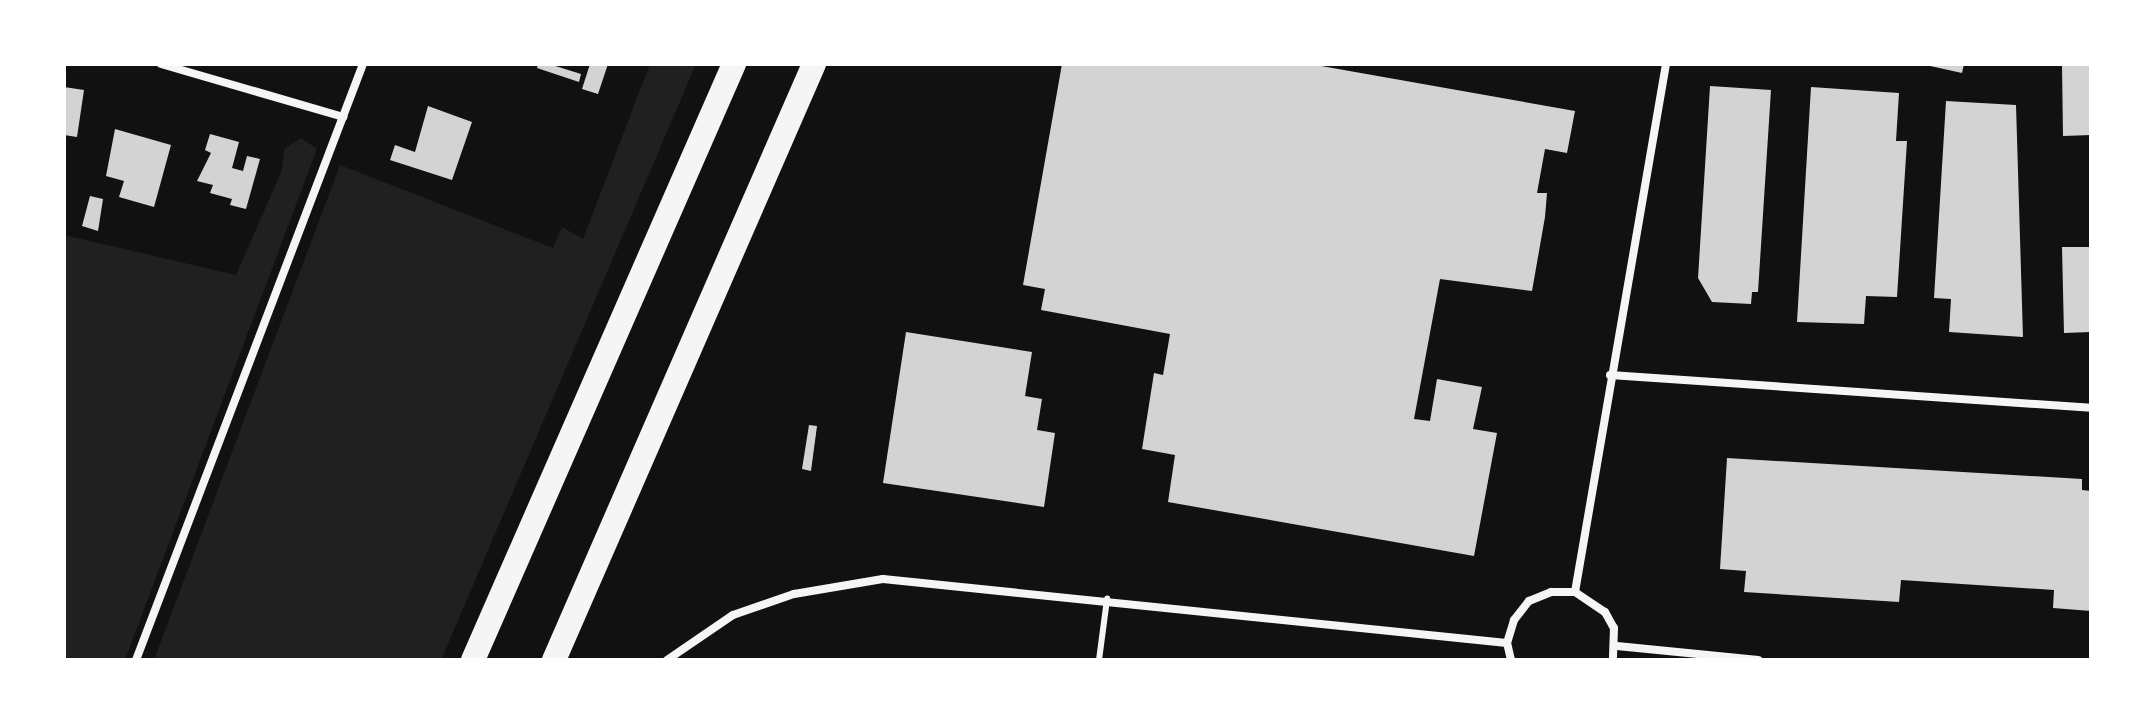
<!DOCTYPE html>
<style>
body{margin:0}
#map{position:relative;width:2155px;height:724px;overflow:hidden;background:#111;font-family:Roboto,sans-serif}
div>[style]{position:absolute}
[style*='--x']{left:calc(var(--x)*1px);top:calc(var(--y)*1px);width:calc(var(--w)*1px);rotate:calc(var(--a)*1deg)}
.green>*{inset:0;background:#202020}
.building>*{inset:0;background:#d3d3d3}
.service>*{height:6px;margin:-3px;padding:0 3px;transform-origin:3px;border-radius:3px;background:#f5f5f5}
.minor>*{height:8px;margin:-4px;padding:0 4px;transform-origin:4px;border-radius:4px;background:#f5f5f5}
.motorway>*{height:24px;margin:-12px;padding:0 12px;transform-origin:12px;border-radius:12px;background:#f5f5f5}
span{translate:-50% -50%;white-space:nowrap;text-align:center;line-height:1.15;-webkit-text-stroke:6px #fff;paint-order:stroke}
.frame{position:absolute;inset:0;border:66px solid #fff;pointer-events:none}
</style>
<div id="map">
<div class="green">
<div style="clip-path:polygon(650px 64px,696px 64px,441px 660px,154px 660px,340px 165px,553px 248px,562px 227px,583px 239px)"></div>
<div style="clip-path:polygon(301px 138px,317px 149px,125px 660px,64px 660px,64px 235px,236px 275px,282px 170px,284px 149px)"></div>
</div>
<div class="building">
<div style="clip-path:polygon(538px 64px,549px 64px,581px 74px,579px 82px,537px 68px)"></div>
<div style="clip-path:polygon(590px 64px,608px 64px,598px 94px,582px 89px)"></div>
<div style="clip-path:polygon(1062px 64px,1310px 64px,1575px 111px,1567px 153px,1545px 149px,1537px 193px,1547px 193px,1545px 217px,1532px 291px,1440px 279px,1414px 419px,1430px 421px,1437px 379px,1482px 387px,1473px 429px,1497px 433px,1474px 556px,1168px 502px,1175px 455px,1142px 449px,1154px 373px,1163px 375px,1170px 334px,1041px 310px,1045px 289px,1023px 285px)"></div>
<div style="clip-path:polygon(1921px 64px,1964px 64px,1962px 73px)"></div>
<div style="clip-path:polygon(2062px 64px,2091px 64px,2091px 135px,2063px 136px)"></div>
<div style="clip-path:polygon(1710px 86px,1771px 90px,1758px 292px,1752px 292px,1751px 304px,1712px 302px,1698px 278px)"></div>
<div style="clip-path:polygon(64px 87px,84px 90px,77px 137px,64px 135px)"></div>
<div style="clip-path:polygon(1811px 87px,1899px 93px,1896px 141px,1907px 141px,1897px 297px,1866px 296px,1864px 324px,1797px 322px)"></div>
<div style="clip-path:polygon(1946px 101px,2016px 105px,2023px 337px,1949px 332px,1951px 299px,1934px 298px)"></div>
<div style="clip-path:polygon(428px 106px,472px 122px,452px 180px,390px 160px,395px 145px,415px 152px)"></div>
<div style="clip-path:polygon(115px 129px,171px 145px,154px 207px,119px 197px,124px 181px,106px 176px)"></div>
<div style="clip-path:polygon(210px 134px,239px 142px,232px 168px,243px 171px,247px 156px,260px 159px,246px 209px,230px 205px,232px 199px,210px 193px,213px 185px,197px 181px,211px 153px,205px 150px)"></div>
<div style="clip-path:polygon(90px 196px,103px 199px,98px 231px,82px 226px)"></div>
<div style="clip-path:polygon(2062px 247px,2091px 247px,2091px 332px,2064px 333px)"></div>
<div style="clip-path:polygon(906px 332px,1032px 352px,1025px 396px,1042px 399px,1037px 430px,1055px 433px,1044px 507px,883px 483px)"></div>
<div style="clip-path:polygon(809px 425px,817px 426px,811px 471px,802px 469px)"></div>
<div style="clip-path:polygon(1727px 458px,2082px 479px,2082px 490px,2091px 491px,2091px 611px,2053px 608px,2054px 590px,1901px 580px,1899px 602px,1744px 592px,1746px 571px,1720px 569px)"></div>
</div>
<div class="service">
<div style="--x:1099;--y:660;--w:62;--a:-82.5"></div>
</div>
<div class="minor">
<div style="--x:161;--y:64;--w:190;--a:16.2"></div>
<div style="--x:1610;--y:375;--w:482;--a:3.9"></div>
<div style="--x:1575;--y:592;--w:536;--a:-80.22"></div>
<div style="--x:1617;--y:646;--w:142;--a:5.7"></div>
<div style="--x:136;--y:660;--w:638;--a:-69.15"></div>
<div style="--x:667;--y:660;--w:80;--a:-34.3"></div>
<div style="--x:733;--y:615;--w:65;--a:-19"></div>
<div style="--x:794;--y:594;--w:90;--a:-9.6"></div>
<div style="--x:883;--y:579;--w:627;--a:5.86"></div>
<div style="--x:1511;--y:660;--w:17;--a:-103"></div>
<div style="--x:1507;--y:643;--w:24;--a:-73"></div>
<div style="--x:1514;--y:620;--w:24;--a:-52"></div>
<div style="--x:1529;--y:601;--w:24;--a:-22"></div>
<div style="--x:1551;--y:592;--w:24;--a:0"></div>
<div style="--x:1575;--y:592;--w:36;--a:34"></div>
<div style="--x:1605;--y:612;--w:18;--a:61"></div>
<div style="--x:1614;--y:628;--w:32;--a:92"></div>
</div>
<div class="motorway">
<div style="--x:473;--y:660;--w:651;--a:-66.35"></div>
<div style="--x:554;--y:660;--w:650;--a:-66.43"></div>
</div>
<div class="frame"></div>
</div>
